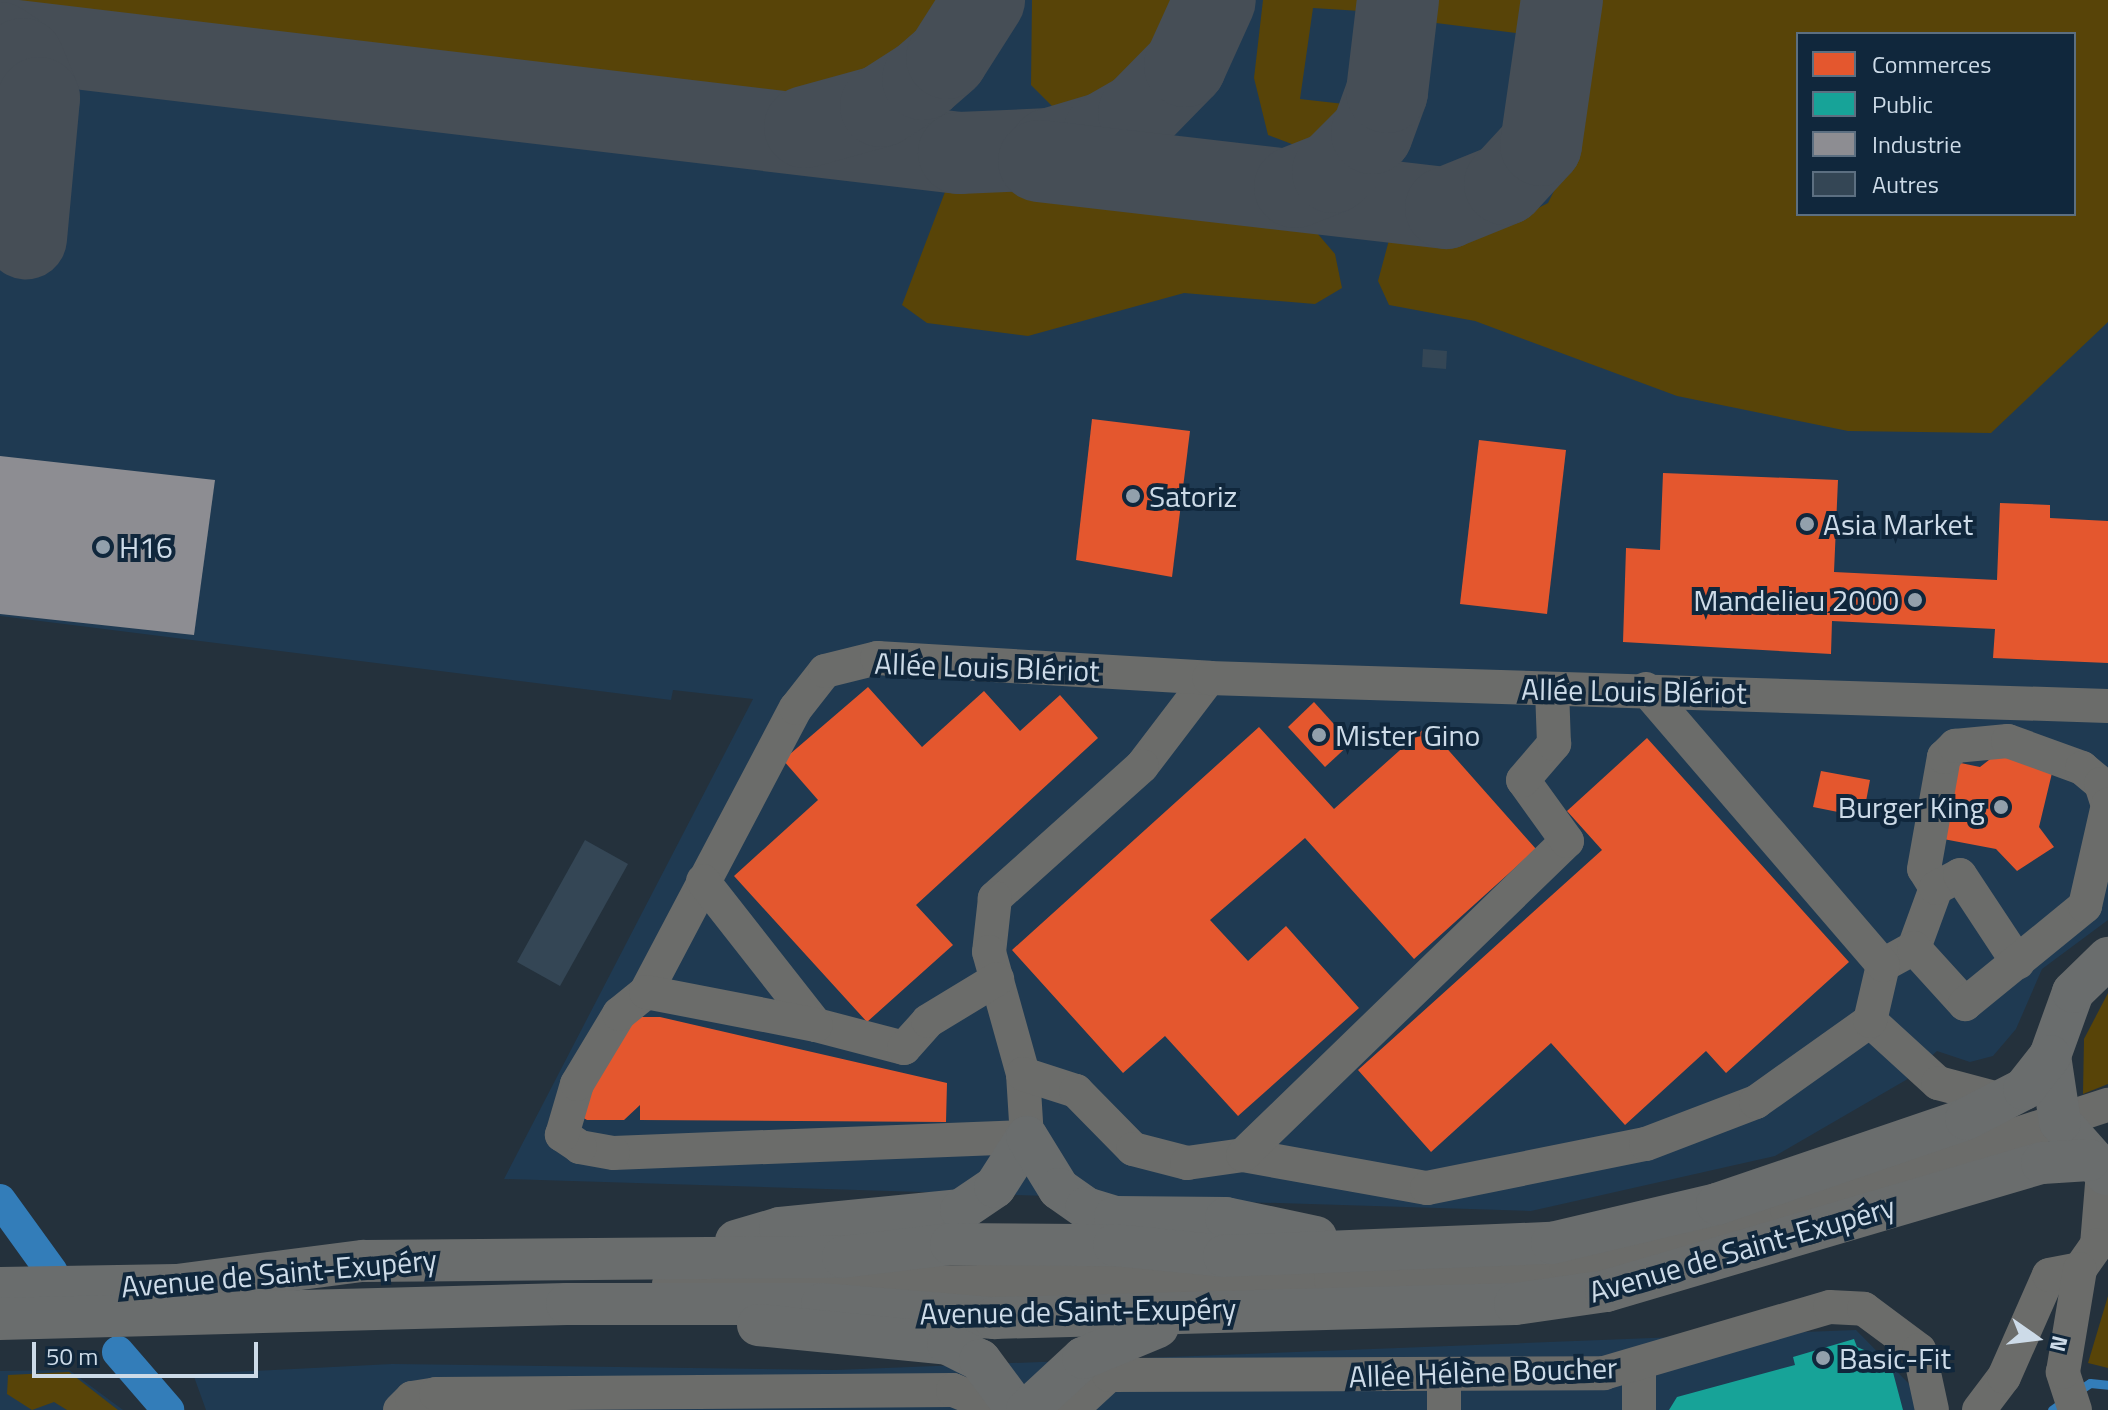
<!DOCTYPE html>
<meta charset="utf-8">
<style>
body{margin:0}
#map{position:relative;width:2108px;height:1410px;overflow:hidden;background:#24313c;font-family:"Titillium Web",sans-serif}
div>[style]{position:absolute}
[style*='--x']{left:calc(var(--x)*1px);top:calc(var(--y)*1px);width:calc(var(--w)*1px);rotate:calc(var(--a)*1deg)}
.built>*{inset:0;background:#1f3a52}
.green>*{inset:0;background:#584408}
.shops>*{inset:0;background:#e4572e}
.public>*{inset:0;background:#17a398}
.industry>*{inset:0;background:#8d8d92}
.stream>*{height:9px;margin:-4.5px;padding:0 4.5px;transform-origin:4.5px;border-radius:4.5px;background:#337db9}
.canal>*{height:32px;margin:-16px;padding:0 16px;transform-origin:16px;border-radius:16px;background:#337db9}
.taxiway>*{height:82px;margin:-41px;padding:0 41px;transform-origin:41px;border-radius:41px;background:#464e56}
.building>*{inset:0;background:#344655}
.minor>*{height:34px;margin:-17px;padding:0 17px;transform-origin:17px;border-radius:17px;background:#6b6c6a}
.major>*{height:42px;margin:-21px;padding:0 21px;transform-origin:21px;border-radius:21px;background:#6a6d6d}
.dots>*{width:22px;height:22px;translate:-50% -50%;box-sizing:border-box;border:4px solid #10273c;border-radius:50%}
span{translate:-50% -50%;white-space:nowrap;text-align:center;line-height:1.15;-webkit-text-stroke:8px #10273c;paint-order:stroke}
.poi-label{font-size:30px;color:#cddbe8}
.left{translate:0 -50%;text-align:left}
.right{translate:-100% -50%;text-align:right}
.street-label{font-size:30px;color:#cddbe8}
.legend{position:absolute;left:1796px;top:32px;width:280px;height:184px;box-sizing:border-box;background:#10273c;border:2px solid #5c6f81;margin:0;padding:10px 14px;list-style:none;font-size:24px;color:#cddbe8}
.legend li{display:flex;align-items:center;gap:16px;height:40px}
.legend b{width:40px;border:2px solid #5c6f81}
.north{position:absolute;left:1996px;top:1298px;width:80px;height:80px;-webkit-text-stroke:6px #10273c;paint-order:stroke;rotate:104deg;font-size:22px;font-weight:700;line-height:32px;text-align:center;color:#cddbe8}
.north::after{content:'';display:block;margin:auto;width:28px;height:36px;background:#cddbe8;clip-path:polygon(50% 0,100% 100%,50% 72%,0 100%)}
.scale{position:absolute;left:32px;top:1342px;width:226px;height:36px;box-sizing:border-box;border:4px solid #cddbe8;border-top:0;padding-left:10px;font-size:24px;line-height:28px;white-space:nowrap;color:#cddbe8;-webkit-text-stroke:6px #10273c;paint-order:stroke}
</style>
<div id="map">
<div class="built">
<div style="clip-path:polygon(evenodd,0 0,2108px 0,2108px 920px,2042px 969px,2016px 1029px,1993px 1056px,1970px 1062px,1937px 1051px,1906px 1080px,1775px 1156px,1531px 1211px,504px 1179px,753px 699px,673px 690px,671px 700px,0 616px,0 0,1798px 34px,2074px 34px,2074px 214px,1798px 214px,1798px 34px)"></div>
<div style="clip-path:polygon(1856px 1330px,1918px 1393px,1916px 1410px,206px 1410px,193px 1374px,392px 1364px,835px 1370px)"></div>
<div style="clip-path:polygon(69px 1370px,123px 1410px,0 1410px,0 1371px)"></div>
</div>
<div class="green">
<div style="clip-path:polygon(0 0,940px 0,914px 41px,859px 79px,790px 96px)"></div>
<div style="clip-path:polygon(1032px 0,1182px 0,1147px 64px,1060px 114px,1031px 85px)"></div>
<div style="clip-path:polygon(1263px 0,1362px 0,1360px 11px,1313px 8px,1300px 99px,1344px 104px,1333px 127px,1305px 149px,1268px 135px,1254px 78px)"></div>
<div style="clip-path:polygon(1430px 0,1529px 0,1524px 34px,1428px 22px)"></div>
<div style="clip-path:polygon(evenodd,1598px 0,2108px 0,2108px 322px,1991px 433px,1848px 431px,1677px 396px,1475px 321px,1389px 305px,1378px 281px,1389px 240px,1480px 238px,1548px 203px,1580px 139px,1598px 0,1798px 34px,2074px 34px,2074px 214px,1798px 214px,1798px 34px)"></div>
<div style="clip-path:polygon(948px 184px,1311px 226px,1335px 254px,1342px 288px,1315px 304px,1184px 293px,1028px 336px,927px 323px,902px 305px)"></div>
<div style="clip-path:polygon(2108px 993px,2108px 1084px,2083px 1094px,2084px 1039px)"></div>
<div style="clip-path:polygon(2108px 1296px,2108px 1368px,2088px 1363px)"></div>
<div style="clip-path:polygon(69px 1372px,118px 1410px,67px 1410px,54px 1402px,32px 1410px,7px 1394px,8px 1375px)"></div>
</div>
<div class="shops">
<div style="clip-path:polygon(1092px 419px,1190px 431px,1172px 577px,1076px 560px)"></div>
<div style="clip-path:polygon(1479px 440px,1566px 450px,1547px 614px,1460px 604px)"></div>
<div style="clip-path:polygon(1663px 473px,1838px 480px,1834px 572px,1997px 580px,2000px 503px,2050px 505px,2050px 518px,2108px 521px,2108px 663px,1993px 658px,1995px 629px,1832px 621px,1831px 654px,1623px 642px,1626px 548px,1660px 550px)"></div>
<div style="clip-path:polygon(868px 687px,922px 747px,984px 691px,1020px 731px,1060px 695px,1098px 738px,916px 905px,953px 945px,867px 1022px,734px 876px,818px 800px,783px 760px)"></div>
<div style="clip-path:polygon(1314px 702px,1351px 743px,1325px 767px,1288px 727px)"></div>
<div style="clip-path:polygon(1427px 726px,1536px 849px,1414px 959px,1305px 838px,1210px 920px,1248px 961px,1286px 926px,1359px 1008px,1238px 1116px,1165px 1036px,1123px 1073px,1012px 950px,1259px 727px,1334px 809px)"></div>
<div style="clip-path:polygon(1647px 738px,1849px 962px,1726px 1073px,1706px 1051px,1625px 1125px,1551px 1043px,1431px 1152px,1358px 1070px,1602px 850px,1567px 811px)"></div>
<div style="clip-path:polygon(2003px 749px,2052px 773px,2039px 827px,2054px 847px,2017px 871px,1996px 849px,1938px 838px,1951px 761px,1980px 767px)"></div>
<div style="clip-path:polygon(1821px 771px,1870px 780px,1863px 817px,1813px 807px)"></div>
<div style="clip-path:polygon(625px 1017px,660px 1017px,947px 1083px,946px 1122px,640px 1120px,640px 1105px,624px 1120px,587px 1120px,573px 1112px)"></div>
</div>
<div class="public">
<div style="clip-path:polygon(1854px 1339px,1857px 1347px,1890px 1361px,1903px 1410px,1669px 1410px,1677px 1397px,1795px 1365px,1793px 1357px)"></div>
</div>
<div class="industry">
<div style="clip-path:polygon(0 456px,215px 480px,194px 635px,0 614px)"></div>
</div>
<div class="stream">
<div style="--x:2078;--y:1391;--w:14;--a:-34"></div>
<div style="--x:2090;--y:1383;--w:18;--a:6"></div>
<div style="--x:2052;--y:1410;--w:17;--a:-36"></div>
</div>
<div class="canal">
<div style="--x:0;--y:1200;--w:89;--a:54.2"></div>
<div style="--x:118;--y:1352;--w:77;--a:49.2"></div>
</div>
<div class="taxiway">
<div style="--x:0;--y:39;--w:966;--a:6.78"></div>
<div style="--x:959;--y:153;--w:91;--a:-2.5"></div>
<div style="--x:1050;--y:149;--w:56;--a:-16.5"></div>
<div style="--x:1104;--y:133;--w:40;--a:-29.7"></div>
<div style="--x:1139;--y:113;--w:66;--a:-45.6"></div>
<div style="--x:1185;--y:66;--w:72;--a:-65.6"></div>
<div style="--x:0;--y:43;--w:28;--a:35"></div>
<div style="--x:23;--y:59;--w:42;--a:67.7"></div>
<div style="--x:39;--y:98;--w:141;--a:95.3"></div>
<div style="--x:805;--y:127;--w:79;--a:-15.4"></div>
<div style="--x:881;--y:106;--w:50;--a:-32.7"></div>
<div style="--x:923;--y:79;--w:32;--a:-41"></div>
<div style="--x:947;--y:58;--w:69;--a:-57.5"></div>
<div style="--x:1039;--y:161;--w:410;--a:6.6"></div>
<div style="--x:1446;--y:208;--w:64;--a:-22.1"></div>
<div style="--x:1505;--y:184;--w:53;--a:-47.3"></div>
<div style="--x:1541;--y:145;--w:147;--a:-81.8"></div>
<div style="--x:1295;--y:187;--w:41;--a:-21.5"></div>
<div style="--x:1333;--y:172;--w:55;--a:-45"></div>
<div style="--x:1372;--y:133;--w:44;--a:-69.9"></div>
<div style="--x:1387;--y:92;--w:93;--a:-83.2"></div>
</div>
<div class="building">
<div style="clip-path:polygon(1423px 349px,1447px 351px,1446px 369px,1422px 367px)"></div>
<div style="clip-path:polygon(585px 840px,628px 864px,560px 986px,517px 962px)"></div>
</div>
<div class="minor">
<div style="--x:1209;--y:678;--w:111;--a:127.3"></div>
<div style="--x:1142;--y:766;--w:198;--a:138.1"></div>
<div style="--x:995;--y:898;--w:54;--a:96.3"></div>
<div style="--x:989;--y:952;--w:127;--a:74.4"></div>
<div style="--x:1023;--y:1074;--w:63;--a:86.4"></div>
<div style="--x:1027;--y:1137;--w:414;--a:177.8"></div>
<div style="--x:613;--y:1153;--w:34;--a:-170"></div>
<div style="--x:580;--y:1147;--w:22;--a:-146"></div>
<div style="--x:562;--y:1135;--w:53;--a:-73.6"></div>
<div style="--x:577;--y:1084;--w:82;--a:-59"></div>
<div style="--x:619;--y:1014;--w:35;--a:-39"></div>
<div style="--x:646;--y:992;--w:321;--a:-62.2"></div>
<div style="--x:796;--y:708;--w:47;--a:-51.9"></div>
<div style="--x:825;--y:671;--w:54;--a:-14"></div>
<div style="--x:877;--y:658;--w:333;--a:3.4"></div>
<div style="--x:1209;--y:678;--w:899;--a:1.78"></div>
<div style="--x:703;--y:881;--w:183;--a:51.9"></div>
<div style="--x:816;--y:1025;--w:91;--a:14.6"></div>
<div style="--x:904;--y:1048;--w:36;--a:-48"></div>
<div style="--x:928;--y:1021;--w:81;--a:-31.3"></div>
<div style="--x:1936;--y:888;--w:22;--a:-122"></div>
<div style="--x:1924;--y:869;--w:114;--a:-79.9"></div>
<div style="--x:1944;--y:757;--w:16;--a:-45"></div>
<div style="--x:1955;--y:746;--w:53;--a:-5.4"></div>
<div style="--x:2008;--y:741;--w:79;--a:20"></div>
<div style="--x:2082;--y:768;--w:25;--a:40"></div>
<div style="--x:2101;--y:784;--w:23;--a:72"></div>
<div style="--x:1914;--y:948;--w:64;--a:-69.9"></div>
<div style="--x:1936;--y:888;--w:27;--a:-28"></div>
<div style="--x:1960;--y:875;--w:105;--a:56.6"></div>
<div style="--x:1883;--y:965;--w:35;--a:-29"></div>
<div style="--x:1914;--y:948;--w:76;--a:47.7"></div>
<div style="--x:1965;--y:1004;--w:155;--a:-39.2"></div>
<div style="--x:2085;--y:906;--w:104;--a:-77.2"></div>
<div style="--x:646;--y:992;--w:173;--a:11"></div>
<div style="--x:1870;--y:1021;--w:92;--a:42.4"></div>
<div style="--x:1938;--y:1083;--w:70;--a:14.8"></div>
<div style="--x:1023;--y:1074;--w:56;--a:17.8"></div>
<div style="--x:1076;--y:1091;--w:81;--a:45.5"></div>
<div style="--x:1133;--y:1149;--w:56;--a:14.5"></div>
<div style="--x:1187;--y:1163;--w:57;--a:-8.1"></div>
<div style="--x:1243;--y:1155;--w:187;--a:10.2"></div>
<div style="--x:1427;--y:1188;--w:223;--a:-11.4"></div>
<div style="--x:1646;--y:1144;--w:118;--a:-20.9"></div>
<div style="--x:1756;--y:1102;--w:140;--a:-35.4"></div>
<div style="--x:1870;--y:1021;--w:57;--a:-76.9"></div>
<div style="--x:1883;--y:965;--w:364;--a:-130.7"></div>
<div style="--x:1243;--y:1155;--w:451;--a:-44.1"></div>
<div style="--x:1567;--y:841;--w:75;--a:-125.8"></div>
<div style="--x:1523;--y:780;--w:48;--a:-49.3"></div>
<div style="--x:1554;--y:744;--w:54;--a:-92.1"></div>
<div style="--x:2097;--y:1245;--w:73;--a:-85.3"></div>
<div style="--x:669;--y:1284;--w:662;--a:-0.35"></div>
<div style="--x:1331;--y:1280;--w:235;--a:-3.7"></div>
<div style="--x:1566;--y:1265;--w:228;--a:-14.2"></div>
<div style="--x:1787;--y:1209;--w:337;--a:-18"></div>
<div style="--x:1639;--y:1365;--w:45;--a:90"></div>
<div style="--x:400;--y:1410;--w:17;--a:-45"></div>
<div style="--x:412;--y:1398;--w:24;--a:-9"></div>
<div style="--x:436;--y:1394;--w:517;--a:-0.44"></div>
<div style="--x:953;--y:1390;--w:55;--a:21.4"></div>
<div style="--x:1071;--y:1410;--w:52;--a:-42.6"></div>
<div style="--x:1109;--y:1375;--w:495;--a:-0.2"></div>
<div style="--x:1604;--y:1373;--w:235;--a:-16.3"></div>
<div style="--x:1830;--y:1307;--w:34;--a:3"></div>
<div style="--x:1864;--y:1309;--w:69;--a:36.7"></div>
<div style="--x:1919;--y:1350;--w:61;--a:77.8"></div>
<div style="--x:1444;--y:1410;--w:32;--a:-90"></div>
<div style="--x:1979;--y:1410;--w:41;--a:-52.9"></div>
<div style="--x:2004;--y:1377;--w:111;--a:-66.2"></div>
<div style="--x:2049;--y:1275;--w:32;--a:-11"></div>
<div style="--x:2080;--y:1269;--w:29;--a:-55"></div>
<div style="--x:2075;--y:1410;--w:40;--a:-108"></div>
<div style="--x:2063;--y:1372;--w:104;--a:-80.6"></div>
</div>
<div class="major">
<div style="--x:2106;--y:1174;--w:69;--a:-131.5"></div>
<div style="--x:2060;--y:1122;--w:67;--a:-98.6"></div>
<div style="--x:2050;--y:1056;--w:68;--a:-70.2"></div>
<div style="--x:2073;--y:992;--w:49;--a:-44.2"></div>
<div style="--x:736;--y:1241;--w:46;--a:-16.5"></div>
<div style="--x:780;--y:1228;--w:182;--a:-5.7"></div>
<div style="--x:961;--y:1210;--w:41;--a:-34.1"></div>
<div style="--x:995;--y:1187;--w:59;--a:-57.4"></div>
<div style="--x:1027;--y:1137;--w:61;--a:58.4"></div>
<div style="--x:1059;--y:1189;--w:33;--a:35"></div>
<div style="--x:1086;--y:1208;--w:30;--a:17"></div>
<div style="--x:1115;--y:1217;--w:111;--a:0.5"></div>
<div style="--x:1226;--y:1218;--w:92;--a:11.9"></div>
<div style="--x:0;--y:1288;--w:177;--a:-1"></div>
<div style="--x:177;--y:1285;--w:188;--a:-7.4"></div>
<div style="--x:363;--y:1261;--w:480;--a:-0.5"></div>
<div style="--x:843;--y:1257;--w:109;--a:-6.9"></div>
<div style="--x:951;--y:1244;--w:163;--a:0.4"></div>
<div style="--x:1114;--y:1245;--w:111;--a:5.7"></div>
<div style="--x:1224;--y:1256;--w:328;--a:-2.3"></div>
<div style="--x:1552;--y:1243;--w:170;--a:-13.3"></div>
<div style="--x:1717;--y:1204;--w:263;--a:-18.8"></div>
<div style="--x:1966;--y:1119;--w:65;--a:-27.3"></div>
<div style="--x:2024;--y:1089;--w:42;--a:-51.8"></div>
<div style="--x:0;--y:1319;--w:567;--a:-1.52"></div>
<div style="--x:567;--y:1304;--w:255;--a:0"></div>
<div style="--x:822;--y:1304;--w:173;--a:4.7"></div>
<div style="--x:994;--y:1318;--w:521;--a:-1.54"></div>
<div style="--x:1515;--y:1304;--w:92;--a:-8.1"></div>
<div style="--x:1606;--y:1291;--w:454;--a:-16.4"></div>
<div style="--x:2042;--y:1163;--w:47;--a:-3.7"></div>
<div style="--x:758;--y:1325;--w:191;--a:5.7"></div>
<div style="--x:948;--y:1344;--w:36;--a:27"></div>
<div style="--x:980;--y:1360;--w:62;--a:53.5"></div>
<div style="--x:1027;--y:1410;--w:76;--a:-42.9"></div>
<div style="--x:1083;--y:1358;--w:81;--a:-22.5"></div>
</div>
<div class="dots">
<div style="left:1133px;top:496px;background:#92a0ac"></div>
<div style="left:1807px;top:524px;background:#92a0ac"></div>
<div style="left:103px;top:547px;background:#92a0ac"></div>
<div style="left:1915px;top:600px;background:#92a0ac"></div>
<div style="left:1319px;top:735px;background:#92a0ac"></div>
<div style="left:2001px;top:807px;background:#92a0ac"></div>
<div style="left:1823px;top:1358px;background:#92a0ac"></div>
</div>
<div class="poi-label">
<span class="left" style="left:1149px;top:496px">Satoriz</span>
<span class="left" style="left:1823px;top:524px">Asia Market</span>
<span class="left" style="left:119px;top:547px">H16</span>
<span class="right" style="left:1899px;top:600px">Mandelieu 2000</span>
<span class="left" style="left:1335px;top:735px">Mister Gino</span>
<span class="right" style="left:1985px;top:807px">Burger King</span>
<span class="left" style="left:1839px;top:1358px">Basic-Fit</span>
</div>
<div class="street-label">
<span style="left:987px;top:667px;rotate:2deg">Allée Louis Blériot</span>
<span style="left:1634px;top:691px;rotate:1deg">Allée Louis Blériot</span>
<span style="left:1742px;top:1249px;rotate:-16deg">Avenue de Saint-Exupéry</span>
<span style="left:279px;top:1273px;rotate:-5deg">Avenue de Saint-Exupéry</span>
<span style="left:1078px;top:1311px;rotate:-1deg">Avenue de Saint-Exupéry</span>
<span style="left:1483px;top:1372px;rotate:-2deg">Allée Hélène Boucher</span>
</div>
<ul class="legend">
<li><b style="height:22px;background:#e4572e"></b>Commerces</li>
<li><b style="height:22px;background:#17a398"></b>Public</li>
<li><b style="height:22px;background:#8d8d92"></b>Industrie</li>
<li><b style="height:22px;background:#344655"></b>Autres</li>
</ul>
<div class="north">N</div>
<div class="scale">50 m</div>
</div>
